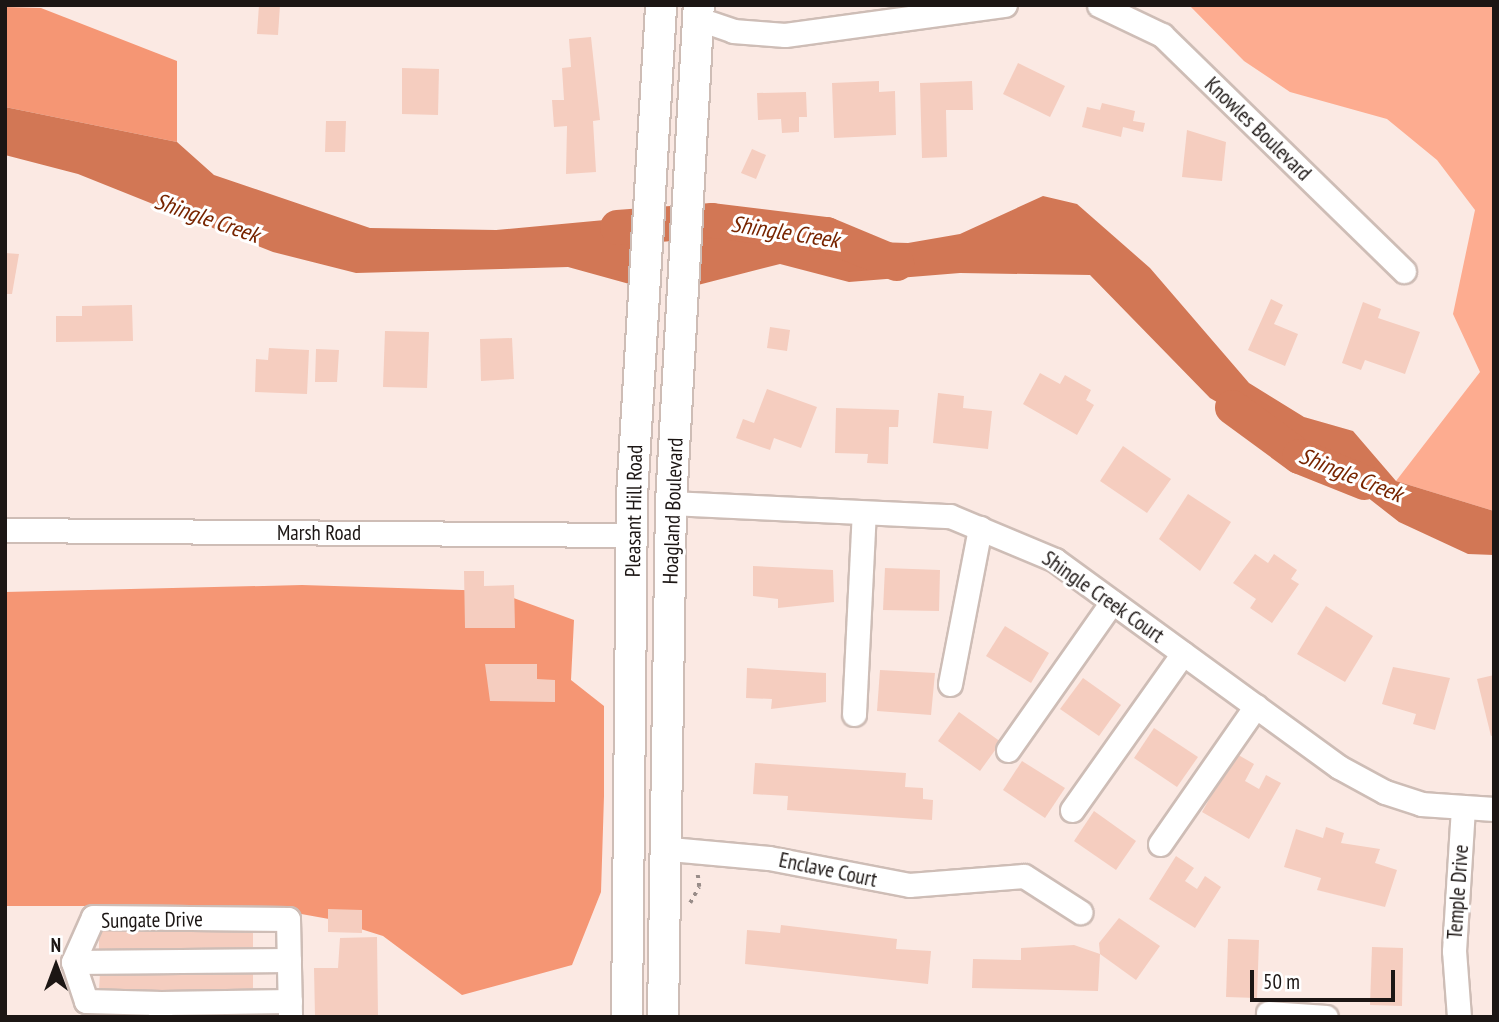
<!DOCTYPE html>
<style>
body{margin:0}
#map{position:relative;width:1499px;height:1022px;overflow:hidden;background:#fbe9e3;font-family:"PT Sans Narrow",sans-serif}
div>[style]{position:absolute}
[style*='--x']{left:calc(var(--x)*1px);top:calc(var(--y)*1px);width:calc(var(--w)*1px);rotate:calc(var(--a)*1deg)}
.green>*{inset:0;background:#fdac90}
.forest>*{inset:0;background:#f59674}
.water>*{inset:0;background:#d27755}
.river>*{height:35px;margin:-17.5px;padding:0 17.5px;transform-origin:17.5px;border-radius:17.5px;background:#d27755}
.building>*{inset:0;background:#f5cdbf}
.path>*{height:3.5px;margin-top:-1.75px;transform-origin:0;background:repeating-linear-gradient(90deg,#988c88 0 3.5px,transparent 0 8.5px)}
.roads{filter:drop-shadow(2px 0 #cebdb6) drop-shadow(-2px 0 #cebdb6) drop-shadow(0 2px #cebdb6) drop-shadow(0 -2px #cebdb6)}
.minor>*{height:23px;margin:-11.5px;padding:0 11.5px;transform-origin:11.5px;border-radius:11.5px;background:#fff}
.major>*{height:30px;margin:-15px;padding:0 15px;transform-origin:15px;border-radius:15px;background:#fff}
span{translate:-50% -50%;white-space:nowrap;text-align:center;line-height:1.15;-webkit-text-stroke:6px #fff;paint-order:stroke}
.street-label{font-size:21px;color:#1c1614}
.water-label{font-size:23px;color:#782500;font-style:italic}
.frame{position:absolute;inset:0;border:7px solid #1c1614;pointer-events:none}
.north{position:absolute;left:21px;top:931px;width:70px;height:70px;-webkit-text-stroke:5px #fff;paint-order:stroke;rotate:0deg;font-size:19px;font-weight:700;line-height:28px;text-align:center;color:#1c1614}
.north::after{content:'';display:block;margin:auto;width:24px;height:32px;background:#1c1614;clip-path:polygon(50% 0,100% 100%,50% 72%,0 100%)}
.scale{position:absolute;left:1250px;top:970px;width:145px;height:32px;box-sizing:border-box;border:4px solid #1c1614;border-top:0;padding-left:9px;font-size:21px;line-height:24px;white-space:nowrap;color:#1c1614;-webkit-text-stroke:5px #fff;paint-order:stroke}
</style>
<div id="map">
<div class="green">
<div style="clip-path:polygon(1189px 5px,1494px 5px,1494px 511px,1396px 481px,1480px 372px,1453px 314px,1475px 210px,1437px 160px,1387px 119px,1290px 92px,1244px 61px)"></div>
</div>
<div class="forest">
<div style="clip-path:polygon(5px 7px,41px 8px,177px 61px,177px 142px,5px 107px)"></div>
<div style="clip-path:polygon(302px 585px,494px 591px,574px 620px,571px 680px,604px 706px,604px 796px,601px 892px,572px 965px,462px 995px,383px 936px,329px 919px,257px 906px,5px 906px,5px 592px)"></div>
</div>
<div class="water">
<div style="clip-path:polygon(5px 107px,177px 142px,214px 175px,370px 228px,496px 230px,637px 217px,633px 285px,568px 267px,356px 273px,273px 252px,78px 174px,5px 155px)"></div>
<div style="clip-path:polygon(1043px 196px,1077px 204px,1150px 268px,1249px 383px,1304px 417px,1353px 431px,1396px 481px,1494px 511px,1494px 555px,1468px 554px,1399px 522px,1326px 465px,1210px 398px,1090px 275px,960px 273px,849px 282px,780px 264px,694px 286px,697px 222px,774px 239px,908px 243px,960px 234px)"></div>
</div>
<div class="river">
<div style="--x:617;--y:227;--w:95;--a:-4.2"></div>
<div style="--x:712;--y:220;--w:115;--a:7"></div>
<div style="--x:826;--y:234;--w:76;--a:22.5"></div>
<div style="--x:1232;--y:407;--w:83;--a:36.2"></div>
<div style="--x:1299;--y:456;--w:70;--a:21.8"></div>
</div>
<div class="building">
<div style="clip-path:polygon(259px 5px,280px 5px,278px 35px,257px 34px)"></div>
<div style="clip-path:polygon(591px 37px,600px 120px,593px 121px,596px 172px,566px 174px,567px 126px,554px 127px,552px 100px,564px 100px,562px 68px,571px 67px,569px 39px)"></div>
<div style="clip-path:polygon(1018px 63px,1065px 86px,1050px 117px,1003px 94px)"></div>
<div style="clip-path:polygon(402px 68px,439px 69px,438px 115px,402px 114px)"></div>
<div style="clip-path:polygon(879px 81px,879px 92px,895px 91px,896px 135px,834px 138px,832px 83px)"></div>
<div style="clip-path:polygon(972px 81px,973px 110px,946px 110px,947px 157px,922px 158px,920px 83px)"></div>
<div style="clip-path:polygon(806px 92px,807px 117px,799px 117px,799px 132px,782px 133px,781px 119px,758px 120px,757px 93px)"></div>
<div style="clip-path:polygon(1102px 103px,1135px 111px,1133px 121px,1145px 123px,1143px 132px,1123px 127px,1121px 137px,1082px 127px,1087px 107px,1100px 110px)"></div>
<div style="clip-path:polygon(326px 121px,346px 121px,345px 152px,325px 152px)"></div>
<div style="clip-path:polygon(1187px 130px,1226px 142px,1222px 181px,1182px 177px)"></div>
<div style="clip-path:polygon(752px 149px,766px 155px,756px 179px,741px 173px)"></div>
<div style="clip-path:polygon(5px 253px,19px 254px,12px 294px,5px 294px)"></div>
<div style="clip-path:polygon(1271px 299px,1283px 305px,1274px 324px,1298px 334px,1285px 366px,1248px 350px)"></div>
<div style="clip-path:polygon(1363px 302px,1381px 309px,1378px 318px,1420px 332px,1405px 374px,1365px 360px,1361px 370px,1342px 363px)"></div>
<div style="clip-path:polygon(132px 305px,133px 341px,56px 342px,56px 316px,82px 316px,82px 306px)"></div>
<div style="clip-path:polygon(770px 327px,790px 330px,787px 351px,767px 348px)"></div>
<div style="clip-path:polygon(385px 331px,429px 332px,427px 388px,383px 387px)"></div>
<div style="clip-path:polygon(512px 338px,514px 379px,481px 381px,480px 339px)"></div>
<div style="clip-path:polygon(269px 348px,309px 350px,307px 394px,255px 392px,256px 359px,268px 360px)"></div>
<div style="clip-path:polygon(316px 349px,339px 350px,337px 382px,315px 382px)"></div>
<div style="clip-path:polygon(1040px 373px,1060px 384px,1065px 375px,1091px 390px,1086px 400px,1094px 405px,1077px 435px,1023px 404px)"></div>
<div style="clip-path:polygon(767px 389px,817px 407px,801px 448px,774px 438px,770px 450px,736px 438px,743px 419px,754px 423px)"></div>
<div style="clip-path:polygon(938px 393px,964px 396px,963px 408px,992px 411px,988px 449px,933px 443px)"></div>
<div style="clip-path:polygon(836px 408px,899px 410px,898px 427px,889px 427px,888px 464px,867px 463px,868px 454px,835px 453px)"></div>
<div style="clip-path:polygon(1123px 446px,1171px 479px,1147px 513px,1100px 481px)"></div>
<div style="clip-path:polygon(1188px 494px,1231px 522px,1200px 571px,1159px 539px)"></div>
<div style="clip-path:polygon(1255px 554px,1268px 563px,1274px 554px,1297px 570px,1291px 579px,1299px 584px,1272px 623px,1250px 608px,1256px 599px,1233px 583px)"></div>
<div style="clip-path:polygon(753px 566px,833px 570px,834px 602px,778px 608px,778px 599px,753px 596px)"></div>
<div style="clip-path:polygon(885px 568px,940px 570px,939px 611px,883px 610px)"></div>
<div style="clip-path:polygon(464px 571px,484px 571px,484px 586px,514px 585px,515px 628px,465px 628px)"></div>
<div style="clip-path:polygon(1326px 606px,1373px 636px,1345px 682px,1297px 654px)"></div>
<div style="clip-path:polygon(1005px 626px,1049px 653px,1031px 683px,986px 656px)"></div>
<div style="clip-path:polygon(485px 664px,537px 664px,537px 679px,555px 680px,555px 702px,490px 701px)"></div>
<div style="clip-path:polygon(1393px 667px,1450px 678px,1435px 730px,1413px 724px,1416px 714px,1382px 704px)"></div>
<div style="clip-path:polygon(747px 668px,826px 673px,826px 702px,771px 709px,772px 699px,746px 698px)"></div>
<div style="clip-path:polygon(880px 670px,935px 673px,931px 715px,877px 711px)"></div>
<div style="clip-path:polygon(1494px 675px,1494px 735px,1491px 736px,1477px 679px)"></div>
<div style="clip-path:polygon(1083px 678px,1121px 705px,1099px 736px,1060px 709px)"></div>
<div style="clip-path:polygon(959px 712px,1001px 742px,980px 771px,938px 741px)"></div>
<div style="clip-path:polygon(1154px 728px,1198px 757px,1177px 787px,1134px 758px)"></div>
<div style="clip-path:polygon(1235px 753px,1254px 764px,1245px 781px,1259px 789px,1266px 775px,1281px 783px,1249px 839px,1202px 812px)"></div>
<div style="clip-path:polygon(1022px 761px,1065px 788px,1045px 818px,1003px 790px)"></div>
<div style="clip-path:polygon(755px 763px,906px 773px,905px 787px,923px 788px,923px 799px,933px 800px,932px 820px,787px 810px,788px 796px,753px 794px)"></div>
<div style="clip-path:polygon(1094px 811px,1136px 841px,1116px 870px,1074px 841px)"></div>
<div style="clip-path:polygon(1326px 827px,1344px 833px,1341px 843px,1380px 849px,1375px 863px,1397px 870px,1385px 907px,1317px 890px,1321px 878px,1284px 867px,1296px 829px,1323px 838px)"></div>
<div style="clip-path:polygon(1176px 856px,1194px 868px,1185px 881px,1197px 889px,1205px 876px,1221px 887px,1195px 928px,1149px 899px)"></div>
<div style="clip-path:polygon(328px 909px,362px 910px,362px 933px,328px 932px)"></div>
<div style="clip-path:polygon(1119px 918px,1160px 946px,1136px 980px,1100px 954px,1099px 943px)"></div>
<div style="clip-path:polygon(781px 925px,897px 939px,896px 949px,931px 951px,928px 984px,745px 964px,747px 930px,780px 933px)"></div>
<div style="clip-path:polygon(253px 929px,253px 948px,99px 949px,99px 930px)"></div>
<div style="clip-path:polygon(377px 937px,378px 1017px,315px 1017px,314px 968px,338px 968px,340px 938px)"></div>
<div style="clip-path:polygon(1228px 939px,1259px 940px,1257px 998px,1226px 997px)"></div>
<div style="clip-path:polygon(1074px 945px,1100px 954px,1098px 991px,972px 988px,973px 959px,1021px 960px,1021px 948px)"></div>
<div style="clip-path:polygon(1372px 947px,1403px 948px,1402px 1006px,1370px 1005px)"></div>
<div style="clip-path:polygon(100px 972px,253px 974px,253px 992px,99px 990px)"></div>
<div style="clip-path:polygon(185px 1012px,264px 1013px,264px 1017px,185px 1017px)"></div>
</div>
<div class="path">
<div style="--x:690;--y:903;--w:18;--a:-61"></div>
<div style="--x:699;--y:887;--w:16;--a:-97"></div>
</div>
<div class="roads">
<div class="minor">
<div style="--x:1099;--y:5;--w:70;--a:25.5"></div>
<div style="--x:1162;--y:35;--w:338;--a:44.3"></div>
<div style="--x:699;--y:19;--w:36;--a:19"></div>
<div style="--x:733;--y:31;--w:52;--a:4.4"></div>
<div style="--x:785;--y:35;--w:222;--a:-7.8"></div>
<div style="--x:671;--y:503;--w:279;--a:2.7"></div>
<div style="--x:950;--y:516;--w:114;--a:22.7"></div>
<div style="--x:1055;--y:560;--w:351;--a:36.1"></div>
<div style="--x:1339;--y:767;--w:52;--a:28.5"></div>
<div style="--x:1385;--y:792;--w:38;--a:18"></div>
<div style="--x:1421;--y:804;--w:73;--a:3.9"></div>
<div style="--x:5;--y:530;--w:627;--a:0.46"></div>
<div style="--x:950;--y:684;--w:159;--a:-79.1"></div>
<div style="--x:854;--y:714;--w:201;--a:-87.2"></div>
<div style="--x:1008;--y:750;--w:181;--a:-54.9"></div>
<div style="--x:1072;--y:810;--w:192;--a:-54.7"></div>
<div style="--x:1160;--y:844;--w:168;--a:-55.2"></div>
<div style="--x:670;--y:849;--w:99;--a:5.2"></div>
<div style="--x:769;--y:858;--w:143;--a:10.9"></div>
<div style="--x:909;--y:885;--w:115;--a:-4.5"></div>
<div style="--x:1024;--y:876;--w:67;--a:32.7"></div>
<div style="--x:73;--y:962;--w:216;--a:-0.5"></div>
<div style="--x:161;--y:1003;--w:129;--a:-0.9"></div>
<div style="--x:1268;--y:1013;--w:58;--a:3.9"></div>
<div style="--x:160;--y:1017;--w:14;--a:-86"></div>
<div style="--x:161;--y:1003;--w:75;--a:-178.5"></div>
<div style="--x:86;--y:1001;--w:41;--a:-108.4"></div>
<div style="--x:73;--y:962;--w:49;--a:-66"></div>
<div style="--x:93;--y:917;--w:195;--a:0.6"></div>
<div style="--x:288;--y:919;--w:98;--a:88.8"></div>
<div style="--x:1459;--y:1017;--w:66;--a:-94.3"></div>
<div style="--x:1454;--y:951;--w:142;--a:-86.4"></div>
</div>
<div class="major">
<div style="--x:627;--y:1017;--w:521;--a:-89.45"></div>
<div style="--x:632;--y:496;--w:492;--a:-86.6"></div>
<div style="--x:663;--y:1017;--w:514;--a:-89.11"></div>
<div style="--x:671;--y:503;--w:499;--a:-86.8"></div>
</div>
</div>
<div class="street-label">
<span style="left:1258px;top:129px;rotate:44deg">Knowles Boulevard</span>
<span style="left:634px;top:511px;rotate:-89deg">Pleasant Hill Road</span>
<span style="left:673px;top:511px;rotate:-88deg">Hoagland Boulevard</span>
<span style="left:319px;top:533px">Marsh Road</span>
<span style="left:1103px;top:597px;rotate:35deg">Shingle Creek Court</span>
<span style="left:828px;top:870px;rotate:12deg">Enclave Court</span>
<span style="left:1458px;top:892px;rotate:-86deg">Temple Drive</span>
<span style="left:152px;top:920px;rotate:-1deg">Sungate Drive</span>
</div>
<div class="water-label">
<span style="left:207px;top:218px;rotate:19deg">Shingle Creek</span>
<span style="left:785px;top:232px;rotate:9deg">Shingle Creek</span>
<span style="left:1351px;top:475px;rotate:22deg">Shingle Creek</span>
</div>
<div class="frame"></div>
<div class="north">N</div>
<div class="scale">50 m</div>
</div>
